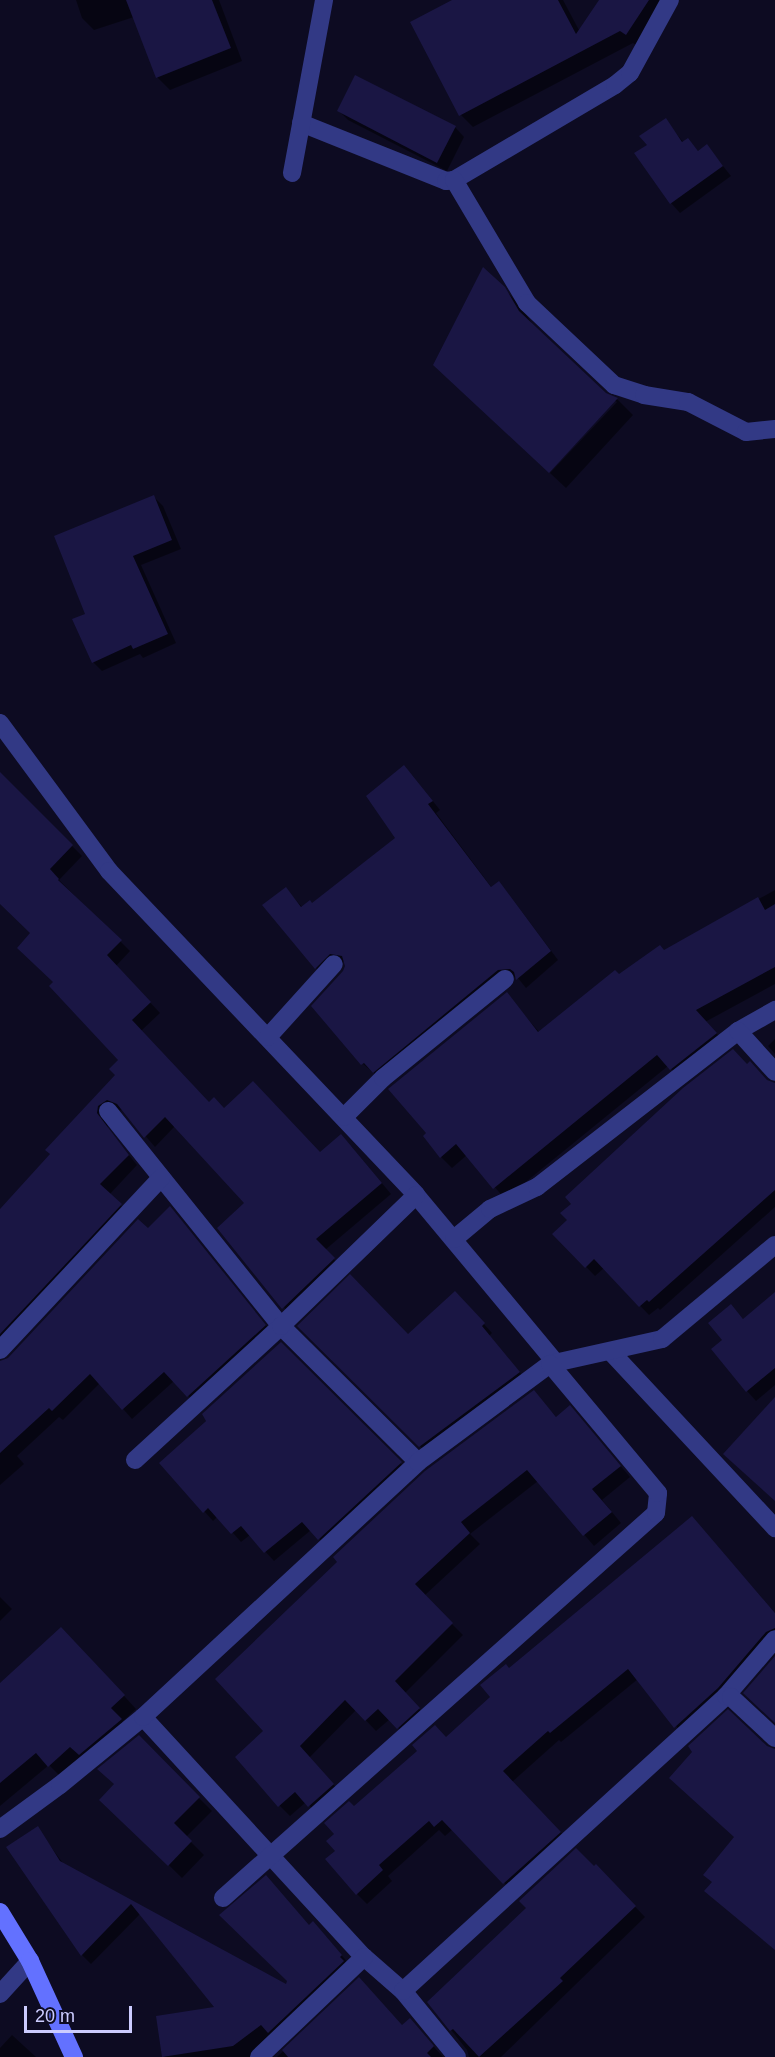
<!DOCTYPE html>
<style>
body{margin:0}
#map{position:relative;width:775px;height:2057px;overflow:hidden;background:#0d0b22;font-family:Helvetica,sans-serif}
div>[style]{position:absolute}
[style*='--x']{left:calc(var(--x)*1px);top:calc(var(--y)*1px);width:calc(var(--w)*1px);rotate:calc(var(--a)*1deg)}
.shadow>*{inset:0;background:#0007}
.building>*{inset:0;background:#1a1644}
.street>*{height:18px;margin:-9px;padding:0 9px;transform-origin:9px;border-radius:9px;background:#323985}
.secondary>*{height:18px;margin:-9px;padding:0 9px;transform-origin:9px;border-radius:9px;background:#6371ff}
span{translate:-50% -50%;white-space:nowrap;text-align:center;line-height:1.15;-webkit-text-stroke:4.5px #0d0b22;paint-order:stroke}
.scale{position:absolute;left:24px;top:2006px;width:108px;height:27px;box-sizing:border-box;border:3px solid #ccf;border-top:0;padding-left:8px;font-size:18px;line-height:21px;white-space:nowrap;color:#ccf;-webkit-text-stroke:4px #0d0b22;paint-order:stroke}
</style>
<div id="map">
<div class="shadow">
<div style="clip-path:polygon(76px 0,219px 0,242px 61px,170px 90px,157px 77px,134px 17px,94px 30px,82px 18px)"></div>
<div style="clip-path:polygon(456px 0,563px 0,580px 32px,601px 0,670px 0,639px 47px,633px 43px,473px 127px,461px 115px)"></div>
<div style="clip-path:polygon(339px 111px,455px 127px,464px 137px,447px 171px,348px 120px)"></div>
<div style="clip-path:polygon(665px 120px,684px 143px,688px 140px,699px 152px,707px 146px,731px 176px,680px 213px,671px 203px)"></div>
<div style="clip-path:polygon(504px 289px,521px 306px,534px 327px,605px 394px,617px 399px,633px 415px,566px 488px,550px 473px,617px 402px,614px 400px,548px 471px)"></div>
<div style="clip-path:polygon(154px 497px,163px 506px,181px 549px,141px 565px,176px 643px,143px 658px,140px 654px,102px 671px,93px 662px,87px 614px)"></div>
<div style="clip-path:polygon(0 773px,82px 856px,59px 880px,130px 951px,116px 966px,160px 1013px,141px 1031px,209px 1104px,320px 1154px,351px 1146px,391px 1194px,325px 1250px,343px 1269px,293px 1318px,219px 1229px,246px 1204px,175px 1126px,155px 1147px,123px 1110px,111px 1111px,107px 1118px,108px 1129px,137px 1165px,109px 1195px,130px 1214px,0 1355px,0 1212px,52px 1154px,117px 1075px,120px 1060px,55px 982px,32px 934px,0 902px)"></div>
<div style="clip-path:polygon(412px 775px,440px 810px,436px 813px,492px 888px,499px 883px,507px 892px,558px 960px,526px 988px,517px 977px,507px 978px,382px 1080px,363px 1064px,344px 972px,346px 962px,340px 961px,324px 976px,316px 968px,286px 889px,303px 908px,312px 904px,397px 838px)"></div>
<div style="clip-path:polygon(775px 890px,775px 984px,705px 1022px,727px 1044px,682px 1079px,668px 1066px,505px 1199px,467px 1155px,452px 1168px,441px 1157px,506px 994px,540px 1033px,620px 976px)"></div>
<div style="clip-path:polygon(775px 1039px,775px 1054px,768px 1046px)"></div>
<div style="clip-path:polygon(748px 1066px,771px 1084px,775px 1083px,775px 1207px,660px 1310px,658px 1308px,649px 1315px,604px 1268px,595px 1276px,554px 1234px)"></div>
<div style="clip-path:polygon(170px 1209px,274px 1335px,198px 1406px,174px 1381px,132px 1419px,100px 1383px,63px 1420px,59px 1417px,17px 1456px,24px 1464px,0 1485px,0 1362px,9px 1359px)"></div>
<div style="clip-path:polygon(775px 1297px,775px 1385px,756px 1401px,747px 1391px,724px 1341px,731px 1306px,744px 1320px)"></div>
<div style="clip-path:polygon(464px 1302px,492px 1333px,489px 1336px,528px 1382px,429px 1455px,299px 1326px,408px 1336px)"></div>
<div style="clip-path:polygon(281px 1344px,409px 1472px,328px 1548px,311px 1530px,274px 1561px,250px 1535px,241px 1542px,218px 1516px,213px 1521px,161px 1463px,208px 1419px)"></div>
<div style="clip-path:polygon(534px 1392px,557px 1418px,580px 1418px,630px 1477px,602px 1500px,621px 1523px,594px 1546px,538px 1481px,470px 1534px,480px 1544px,424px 1596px,463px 1635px,405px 1693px,429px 1720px,408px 1738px,390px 1719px,376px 1731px,356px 1710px,309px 1758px,344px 1796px,320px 1817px,306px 1802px,290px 1816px,279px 1805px,266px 1731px)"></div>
<div style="clip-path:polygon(701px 1528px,775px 1613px,775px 1643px,685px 1737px,638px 1679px,561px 1742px,559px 1740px,512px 1782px,570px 1842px,514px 1893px,453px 1829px,445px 1836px,439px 1830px,388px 1876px,392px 1881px,367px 1904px,357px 1894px,337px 1851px,336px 1834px,355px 1808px,446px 1739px,492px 1697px,509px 1670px)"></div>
<div style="clip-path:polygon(0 1597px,12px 1609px,0 1621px)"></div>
<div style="clip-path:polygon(74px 1641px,136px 1709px,122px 1722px,134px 1733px,62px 1778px,49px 1765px,0 1806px,0 1685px)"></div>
<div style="clip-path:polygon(138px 1737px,212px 1811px,186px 1837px,204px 1855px,182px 1878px,102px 1800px,115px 1785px)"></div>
<div style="clip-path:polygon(37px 1828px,65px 1866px,286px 1986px,310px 1926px,322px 1933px,351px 1966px,262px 2057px,164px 2057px,217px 2008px,141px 1913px,91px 1964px,82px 1955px)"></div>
<div style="clip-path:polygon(596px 1866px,645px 1917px,501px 2057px,469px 2057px,467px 2050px,429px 2002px)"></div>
<div style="clip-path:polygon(359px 1980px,403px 2027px,410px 2020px,443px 2057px,277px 2057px)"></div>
<div style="clip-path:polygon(12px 2035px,36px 2057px,37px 2057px,0 2057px,0 2048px)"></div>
</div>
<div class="building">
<div style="clip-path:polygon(126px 0,212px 0,231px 48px,156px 78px)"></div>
<div style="clip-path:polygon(452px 0,558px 0,576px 34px,599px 0,649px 0,626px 35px,620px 31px,459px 116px,410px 22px)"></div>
<div style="clip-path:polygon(355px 75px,456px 126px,437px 163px,337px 111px)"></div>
<div style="clip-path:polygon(666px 118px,682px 142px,688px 138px,698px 151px,707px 144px,723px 166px,670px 204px,634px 153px,647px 145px,639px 136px)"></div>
<div style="clip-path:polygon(483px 267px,505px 287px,519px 311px,606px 393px,618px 398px,549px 473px,433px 365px)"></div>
<div style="clip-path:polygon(154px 495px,172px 540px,133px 556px,168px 634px,133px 649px,131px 645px,92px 663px,72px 619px,85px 614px,54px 536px)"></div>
<div style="clip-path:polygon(404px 765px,433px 801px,428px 804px,491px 887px,499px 881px,551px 951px,516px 980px,514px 972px,510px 969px,498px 970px,373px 1073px,364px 1063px,361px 1065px,311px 1006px,343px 971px,345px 966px,342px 956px,330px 954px,315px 969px,262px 905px,286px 887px,301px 907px,310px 900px,312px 903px,395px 838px,366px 796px)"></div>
<div style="clip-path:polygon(0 772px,73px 845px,50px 869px,59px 879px,58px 880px,122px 940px,107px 955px,151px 1002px,132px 1020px,209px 1102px,214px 1097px,224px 1108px,253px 1081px,320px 1152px,341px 1134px,382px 1183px,316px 1239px,335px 1258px,282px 1309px,217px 1228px,244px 1203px,165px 1117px,144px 1138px,117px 1104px,107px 1100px,98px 1106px,97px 1113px,129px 1155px,100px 1184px,122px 1204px,0 1334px,0 1209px,50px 1154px,45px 1150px,115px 1075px,109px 1069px,118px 1060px,49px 986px,53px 982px,17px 948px,30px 933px,0 904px)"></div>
<div style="clip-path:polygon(758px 897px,765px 910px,775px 904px,775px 967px,696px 1010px,717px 1033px,670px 1070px,657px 1055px,493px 1189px,456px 1144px,440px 1158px,423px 1136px,426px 1133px,388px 1089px,507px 992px,538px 1032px,615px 970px,619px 974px,660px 945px,664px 950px)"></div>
<div style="clip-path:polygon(733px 1049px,747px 1064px,750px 1061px,767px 1080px,775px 1083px,775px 1190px,649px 1302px,647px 1300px,639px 1307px,594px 1259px,585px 1268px,552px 1234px,567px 1220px,560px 1213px,571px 1204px,565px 1197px,683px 1088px)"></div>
<div style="clip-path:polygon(170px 1206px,266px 1325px,187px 1397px,164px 1372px,122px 1410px,90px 1374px,52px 1411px,49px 1408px,0 1453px,0 1361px,8px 1358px,138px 1219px,148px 1228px)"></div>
<div style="clip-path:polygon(350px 1274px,408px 1334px,455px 1291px,485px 1323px,482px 1326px,520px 1372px,419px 1447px,297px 1326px)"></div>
<div style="clip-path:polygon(775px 1292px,775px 1368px,746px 1392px,711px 1349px,722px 1340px,708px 1323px,731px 1304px,743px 1319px)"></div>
<div style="clip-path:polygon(281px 1342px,402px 1462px,318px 1540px,302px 1522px,264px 1553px,241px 1526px,231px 1534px,208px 1508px,203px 1513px,159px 1463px,206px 1421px,202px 1414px)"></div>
<div style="clip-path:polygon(534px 1390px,556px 1417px,570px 1405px,621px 1466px,592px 1489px,612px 1512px,583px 1536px,527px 1470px,461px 1522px,470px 1533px,415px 1584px,453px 1623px,395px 1681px,420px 1708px,397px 1729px,378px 1709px,365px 1721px,345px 1700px,300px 1746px,334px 1784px,308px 1807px,295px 1792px,278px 1807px,235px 1757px,263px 1731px,215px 1679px,337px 1562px,333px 1557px,425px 1471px)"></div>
<div style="clip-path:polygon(775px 1397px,775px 1501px,723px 1454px)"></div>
<div style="clip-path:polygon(692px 1516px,775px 1613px,775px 1628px,766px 1632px,718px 1688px,674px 1728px,628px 1669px,550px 1733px,548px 1731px,503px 1771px,561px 1832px,503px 1884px,442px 1820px,434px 1827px,429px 1821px,379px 1865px,383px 1870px,356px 1895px,325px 1859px,335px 1851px,326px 1841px,334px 1834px,324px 1823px,349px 1801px,354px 1806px,417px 1751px,412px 1745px,435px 1725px,446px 1737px,490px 1697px,480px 1685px,506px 1664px,509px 1668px)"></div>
<div style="clip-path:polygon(61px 1627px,125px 1695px,111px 1708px,122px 1719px,79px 1755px,70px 1747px,48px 1767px,36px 1753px,0 1783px,0 1683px)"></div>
<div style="clip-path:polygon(775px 1656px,775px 1723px,743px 1693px)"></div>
<div style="clip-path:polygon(728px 1709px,767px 1746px,775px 1749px,775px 1950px,704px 1891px,712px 1882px,703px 1875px,734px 1837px,669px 1778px,692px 1752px,688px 1746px)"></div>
<div style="clip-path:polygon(139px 1735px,200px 1797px,174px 1823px,192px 1841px,168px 1866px,99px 1800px,114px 1784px,97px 1769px)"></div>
<div style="clip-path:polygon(38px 1826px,60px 1861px,286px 1984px,287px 1981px,219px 1915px,266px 1875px,309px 1925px,313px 1921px,342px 1955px,340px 1957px,344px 1961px,268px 2033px,261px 2025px,233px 2046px,162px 2057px,156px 2016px,214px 2007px,131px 1904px,81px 1956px,6px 1847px)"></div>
<div style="clip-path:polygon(576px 1848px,594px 1866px,596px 1864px,636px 1906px,560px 1978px,563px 1981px,479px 2057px,453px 2029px,450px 2031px,427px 2002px,526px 1908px,519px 1901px)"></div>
<div style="clip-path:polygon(359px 1977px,402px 2025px,410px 2018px,434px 2046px,427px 2053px,431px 2057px,288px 2057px,282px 2050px)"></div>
</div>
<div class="street">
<div style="--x:301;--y:123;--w:156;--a:21.8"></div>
<div style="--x:446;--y:181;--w:8;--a:-7"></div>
<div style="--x:454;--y:180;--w:187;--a:-30.5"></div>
<div style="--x:615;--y:85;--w:19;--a:-39"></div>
<div style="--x:630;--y:73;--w:83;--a:-61.3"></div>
<div style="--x:292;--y:173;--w:176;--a:-79.5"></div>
<div style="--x:454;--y:180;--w:143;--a:59.3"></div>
<div style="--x:527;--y:303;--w:120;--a:43.3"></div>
<div style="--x:614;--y:385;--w:32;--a:18"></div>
<div style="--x:644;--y:395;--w:45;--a:9"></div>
<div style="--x:688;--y:402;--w:65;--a:27.3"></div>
<div style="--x:746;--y:432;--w:29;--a:-6"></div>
<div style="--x:0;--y:723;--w:184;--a:53.6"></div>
<div style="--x:109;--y:871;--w:446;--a:46.5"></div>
<div style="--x:416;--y:1195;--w:217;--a:50.2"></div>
<div style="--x:738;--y:1031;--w:43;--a:-29.6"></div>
<div style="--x:268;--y:1037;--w:98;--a:-47.9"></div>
<div style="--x:108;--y:1111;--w:276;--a:51.2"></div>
<div style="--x:281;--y:1326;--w:193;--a:44.8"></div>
<div style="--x:344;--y:1117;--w:55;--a:-45"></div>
<div style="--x:383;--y:1078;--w:157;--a:-39.1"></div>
<div style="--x:454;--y:1239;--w:47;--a:-39.8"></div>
<div style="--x:490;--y:1209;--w:52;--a:-25.1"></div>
<div style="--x:537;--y:1187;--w:254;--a:-37.8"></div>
<div style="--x:738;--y:1031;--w:55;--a:47.9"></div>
<div style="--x:0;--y:1350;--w:236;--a:-46.9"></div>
<div style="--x:611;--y:1352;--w:241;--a:47"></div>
<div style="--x:135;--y:1460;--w:198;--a:-42.5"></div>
<div style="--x:281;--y:1326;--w:188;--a:-44.1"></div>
<div style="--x:726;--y:1696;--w:75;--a:-49.3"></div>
<div style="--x:143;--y:1717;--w:326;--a:47.4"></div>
<div style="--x:364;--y:1957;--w:52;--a:41.1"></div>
<div style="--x:403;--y:1991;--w:85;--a:50.7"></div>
<div style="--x:0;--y:1829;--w:74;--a:-36.3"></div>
<div style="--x:60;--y:1785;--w:107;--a:-39.3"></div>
<div style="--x:143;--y:1717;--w:375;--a:-42.8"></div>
<div style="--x:418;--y:1462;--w:164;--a:-36.6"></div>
<div style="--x:550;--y:1364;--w:115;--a:-12.6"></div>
<div style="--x:662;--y:1339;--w:147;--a:-39.8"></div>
<div style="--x:223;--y:1898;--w:579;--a:-41.64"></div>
<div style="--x:656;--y:1513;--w:20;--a:-84"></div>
<div style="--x:658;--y:1493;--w:168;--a:-129.9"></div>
<div style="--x:403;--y:1991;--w:437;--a:-42.4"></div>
<div style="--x:726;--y:1696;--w:5;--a:11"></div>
<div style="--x:731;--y:1697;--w:60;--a:43"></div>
<div style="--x:0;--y:1994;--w:45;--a:-47.7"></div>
<div style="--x:259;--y:2057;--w:145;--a:-43.6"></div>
</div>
<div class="secondary">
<div style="--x:0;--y:1912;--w:57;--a:58.5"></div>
<div style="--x:30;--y:1961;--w:106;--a:65.4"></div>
</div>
<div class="scale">20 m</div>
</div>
